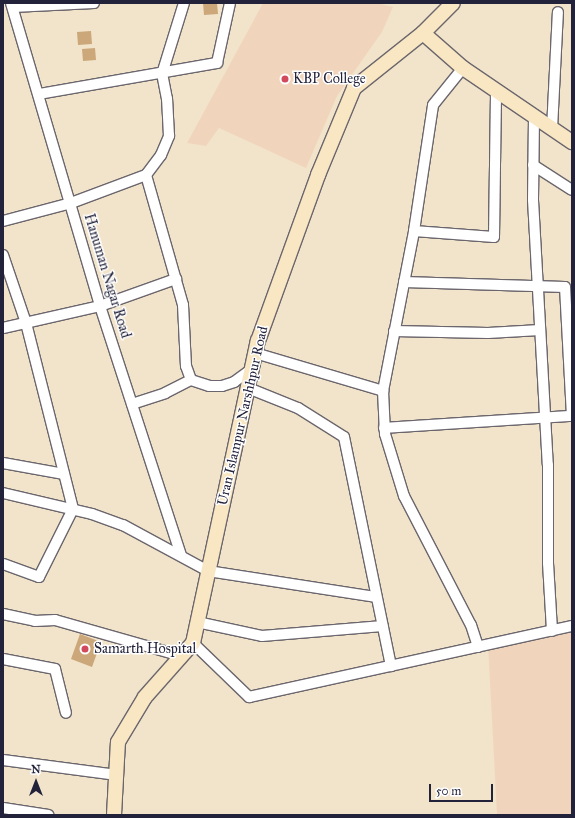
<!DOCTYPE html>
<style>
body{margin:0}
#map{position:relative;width:575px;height:818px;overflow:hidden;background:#f2e4ca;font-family:"IM FELL Great Primer",serif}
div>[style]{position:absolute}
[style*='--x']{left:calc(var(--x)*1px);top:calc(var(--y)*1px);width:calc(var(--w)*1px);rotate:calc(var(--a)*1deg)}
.built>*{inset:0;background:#f0d5bc}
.building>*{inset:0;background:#cba77a}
.roads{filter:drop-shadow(1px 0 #6b666d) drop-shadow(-1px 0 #6b666d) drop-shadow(0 1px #6b666d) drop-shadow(0 -1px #6b666d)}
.street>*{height:10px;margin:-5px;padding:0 5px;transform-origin:5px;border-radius:5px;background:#fff}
.secondary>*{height:14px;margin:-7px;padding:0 7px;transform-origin:7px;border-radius:7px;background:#f9e7c3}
.dots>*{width:11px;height:11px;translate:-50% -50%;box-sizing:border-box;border:2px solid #fff;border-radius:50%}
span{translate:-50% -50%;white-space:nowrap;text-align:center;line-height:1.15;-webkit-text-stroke:3px #fff;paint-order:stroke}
.poi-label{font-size:14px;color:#22223b}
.left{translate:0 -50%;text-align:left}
.street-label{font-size:14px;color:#22223b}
.frame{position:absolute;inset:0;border:4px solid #22223b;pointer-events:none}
.north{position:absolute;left:16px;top:762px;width:40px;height:40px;-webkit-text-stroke:3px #fff;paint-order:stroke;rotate:0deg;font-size:11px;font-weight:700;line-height:16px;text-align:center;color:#22223b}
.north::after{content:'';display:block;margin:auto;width:14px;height:18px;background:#22223b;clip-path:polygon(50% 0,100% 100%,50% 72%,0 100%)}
.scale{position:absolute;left:429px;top:784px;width:64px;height:18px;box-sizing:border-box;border:2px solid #22223b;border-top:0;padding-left:5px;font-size:12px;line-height:14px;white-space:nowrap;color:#22223b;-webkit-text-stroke:3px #fff;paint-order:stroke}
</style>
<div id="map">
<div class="built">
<div style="clip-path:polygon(263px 3px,377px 3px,393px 7px,382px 32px,337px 96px,306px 168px,219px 128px,206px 146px,187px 143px)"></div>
<div style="clip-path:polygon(572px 628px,572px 815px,497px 815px,488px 645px)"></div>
</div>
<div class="building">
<div style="clip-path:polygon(203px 3px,217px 3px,218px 14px,204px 15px)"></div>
<div style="clip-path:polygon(91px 31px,92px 44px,78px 45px,77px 32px)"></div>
<div style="clip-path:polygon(95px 48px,96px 60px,83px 61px,82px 49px)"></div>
<div style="clip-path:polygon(80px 634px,101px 642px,92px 667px,71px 659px)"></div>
</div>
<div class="roads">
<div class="street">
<div style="--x:11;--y:3;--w:316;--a:73.6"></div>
<div style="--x:100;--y:306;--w:263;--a:72"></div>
<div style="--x:13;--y:7;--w:81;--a:-2.8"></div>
<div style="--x:39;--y:94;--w:181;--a:-9.9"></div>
<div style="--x:217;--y:63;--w:61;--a:-77.8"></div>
<div style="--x:534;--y:117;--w:83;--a:90.7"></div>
<div style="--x:533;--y:200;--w:265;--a:86.8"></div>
<div style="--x:548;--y:465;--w:98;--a:90"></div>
<div style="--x:548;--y:563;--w:68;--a:86.6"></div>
<div style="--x:552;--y:129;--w:117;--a:-87.1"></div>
<div style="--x:533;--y:165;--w:46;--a:32.7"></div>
<div style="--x:146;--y:175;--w:135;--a:74.1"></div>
<div style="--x:183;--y:305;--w:61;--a:87.2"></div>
<div style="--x:186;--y:366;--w:15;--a:70"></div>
<div style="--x:3;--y:221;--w:70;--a:-14.8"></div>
<div style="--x:71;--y:203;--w:80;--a:-20.5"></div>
<div style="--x:146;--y:175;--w:25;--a:-53"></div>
<div style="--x:161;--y:155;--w:21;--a:-67"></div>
<div style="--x:169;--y:136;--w:37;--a:-93"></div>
<div style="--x:167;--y:99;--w:25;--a:-101"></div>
<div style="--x:162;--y:74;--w:74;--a:-72.8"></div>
<div style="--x:414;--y:231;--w:80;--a:4.3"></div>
<div style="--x:494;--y:237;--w:147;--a:-89.2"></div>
<div style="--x:3;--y:255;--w:72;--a:71.3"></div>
<div style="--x:26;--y:323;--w:192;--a:75.8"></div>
<div style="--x:73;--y:509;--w:76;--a:116.6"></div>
<div style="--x:39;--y:577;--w:38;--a:-160"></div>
<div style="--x:404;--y:282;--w:161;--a:1.8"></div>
<div style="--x:565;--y:287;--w:129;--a:86.9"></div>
<div style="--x:3;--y:328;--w:99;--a:-12.8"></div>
<div style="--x:100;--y:306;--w:81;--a:-19.6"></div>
<div style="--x:394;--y:331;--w:94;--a:1.2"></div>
<div style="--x:488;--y:333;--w:52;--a:-3.3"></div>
<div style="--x:255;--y:353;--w:134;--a:16.5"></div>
<div style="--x:383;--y:391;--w:43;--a:87.3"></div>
<div style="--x:385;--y:434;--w:65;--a:73"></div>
<div style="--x:404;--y:496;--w:145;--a:62.6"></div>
<div style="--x:471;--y:625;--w:23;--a:72"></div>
<div style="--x:248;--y:388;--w:54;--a:21.8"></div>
<div style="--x:298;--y:408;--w:54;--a:32.2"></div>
<div style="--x:344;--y:437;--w:234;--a:78.4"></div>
<div style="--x:383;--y:391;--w:163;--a:-79"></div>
<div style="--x:414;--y:231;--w:127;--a:-81.4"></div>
<div style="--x:433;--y:105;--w:48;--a:-51"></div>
<div style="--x:132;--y:404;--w:35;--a:-18"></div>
<div style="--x:165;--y:393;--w:29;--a:-27"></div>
<div style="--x:191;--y:380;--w:19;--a:18"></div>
<div style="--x:209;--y:386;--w:13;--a:0"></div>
<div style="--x:222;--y:386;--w:13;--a:-18"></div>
<div style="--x:234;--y:382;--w:22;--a:-36"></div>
<div style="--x:384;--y:428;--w:188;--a:-3.7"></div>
<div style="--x:3;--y:463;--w:62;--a:10.2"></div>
<div style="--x:3;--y:493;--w:91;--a:13.3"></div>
<div style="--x:92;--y:514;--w:33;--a:20"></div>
<div style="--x:123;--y:525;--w:97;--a:28.4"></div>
<div style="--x:208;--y:571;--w:169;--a:8.8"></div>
<div style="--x:3;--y:614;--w:33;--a:12"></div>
<div style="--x:35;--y:621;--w:20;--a:-3"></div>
<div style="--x:55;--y:620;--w:131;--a:15.9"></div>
<div style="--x:197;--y:622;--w:66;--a:12.2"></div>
<div style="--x:262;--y:636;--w:121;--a:-4.7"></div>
<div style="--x:193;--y:643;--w:78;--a:44"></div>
<div style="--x:249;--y:697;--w:331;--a:-12.4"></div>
<div style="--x:3;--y:659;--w:53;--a:10.9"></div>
<div style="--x:55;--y:669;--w:45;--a:76"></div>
<div style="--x:3;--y:760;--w:115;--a:7.5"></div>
<div style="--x:3;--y:808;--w:46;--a:8.8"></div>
</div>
<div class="secondary">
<div style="--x:423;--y:33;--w:53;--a:41.2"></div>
<div style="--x:463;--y:68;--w:132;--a:34.2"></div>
<div style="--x:114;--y:815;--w:73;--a:-86.9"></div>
<div style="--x:118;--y:742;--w:52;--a:-59"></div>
<div style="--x:145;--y:697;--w:72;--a:-48.4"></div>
<div style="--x:193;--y:643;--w:309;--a:-77.9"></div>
<div style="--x:258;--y:341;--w:177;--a:-70.1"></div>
<div style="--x:318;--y:175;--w:94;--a:-67.5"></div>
<div style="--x:354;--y:88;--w:88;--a:-38.6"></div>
<div style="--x:423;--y:33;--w:42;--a:-45"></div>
</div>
</div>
<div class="dots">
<div style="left:285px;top:79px;background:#d1495b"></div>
<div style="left:85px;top:649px;background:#d1495b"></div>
</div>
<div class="poi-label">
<span class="left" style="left:293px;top:79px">KBP College</span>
<span class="left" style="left:94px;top:649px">Samarth Hospital</span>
</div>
<div class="street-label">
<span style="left:107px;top:276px;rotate:73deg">Hanuman Nagar Road</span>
<span style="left:243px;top:416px;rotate:-77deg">Uran Islampur Narshhpur Road</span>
</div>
<div class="frame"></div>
<div class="north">N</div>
<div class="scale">50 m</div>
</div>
